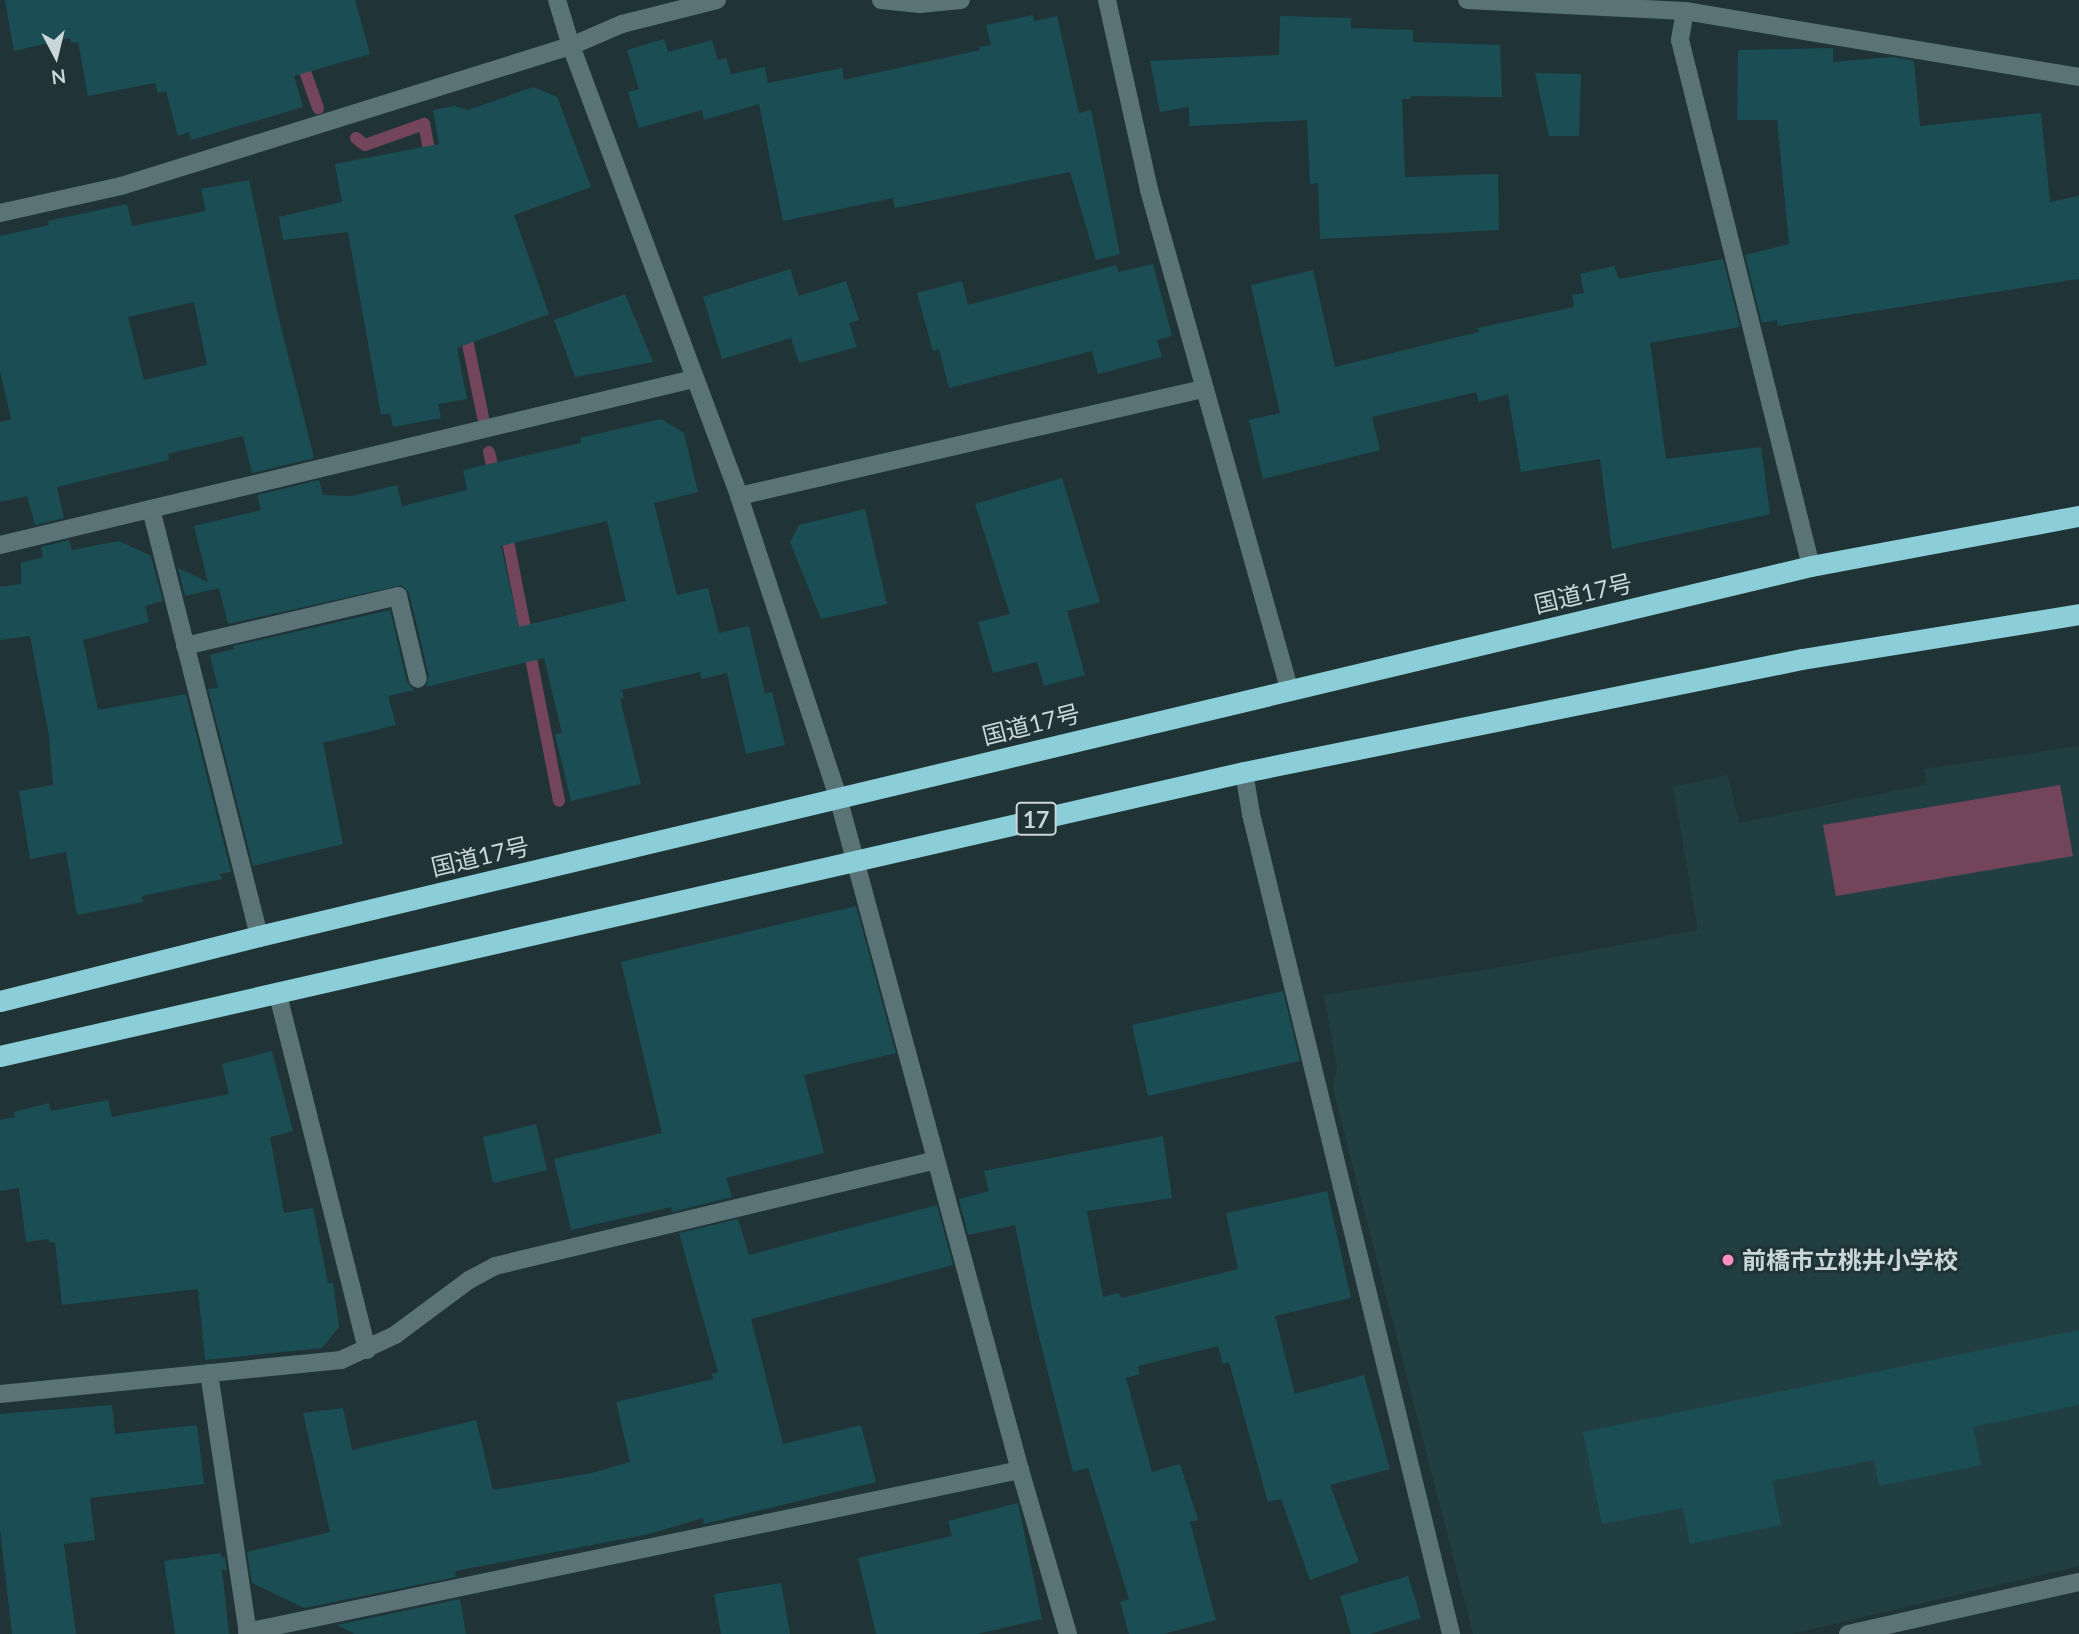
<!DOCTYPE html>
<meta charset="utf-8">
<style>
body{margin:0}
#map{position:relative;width:2079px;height:1634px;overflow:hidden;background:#203437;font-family:Lato,"Noto Sans JP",sans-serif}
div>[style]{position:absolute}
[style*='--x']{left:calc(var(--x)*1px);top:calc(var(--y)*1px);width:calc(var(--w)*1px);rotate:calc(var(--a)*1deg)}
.built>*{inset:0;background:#213f43}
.water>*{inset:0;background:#72455b}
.stream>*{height:12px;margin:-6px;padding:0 6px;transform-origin:6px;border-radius:6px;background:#72455b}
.building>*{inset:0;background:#1a4e54}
.minor>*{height:18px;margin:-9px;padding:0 9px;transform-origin:9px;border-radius:9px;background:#597376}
.highway>*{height:21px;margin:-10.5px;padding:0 10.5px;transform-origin:10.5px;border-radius:10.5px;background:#8bced7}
.dots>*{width:19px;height:19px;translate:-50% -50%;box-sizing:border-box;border:4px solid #203437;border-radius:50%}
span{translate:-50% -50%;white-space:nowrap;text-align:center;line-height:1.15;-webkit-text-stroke:6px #203437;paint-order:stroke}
.shield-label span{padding:2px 5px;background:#203437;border:2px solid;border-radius:5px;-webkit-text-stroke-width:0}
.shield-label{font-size:23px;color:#cad6d7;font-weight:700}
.street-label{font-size:24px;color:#cad6d7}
.poi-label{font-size:24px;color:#cad6d7;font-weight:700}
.left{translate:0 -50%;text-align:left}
.north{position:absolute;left:21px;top:21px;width:70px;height:70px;-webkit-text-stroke:5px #203437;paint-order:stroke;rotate:173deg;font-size:19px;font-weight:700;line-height:28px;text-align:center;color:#cad6d7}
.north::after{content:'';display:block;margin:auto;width:24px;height:32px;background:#cad6d7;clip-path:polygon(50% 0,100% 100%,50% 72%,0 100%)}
</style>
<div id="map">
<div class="built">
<div style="clip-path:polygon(2079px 746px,2079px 1566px,1791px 1634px,1473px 1634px,1333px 1089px,1337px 1066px,1324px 995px,1514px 965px,1698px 930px,1673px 787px,1728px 775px,1739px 823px,1924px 785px,1927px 781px,1924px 769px)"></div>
</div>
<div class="water">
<div style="clip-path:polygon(2060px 785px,2073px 856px,1836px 896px,1823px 825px)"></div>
</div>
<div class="stream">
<div style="--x:301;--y:60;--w:51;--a:70.5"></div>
<div style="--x:356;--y:138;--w:11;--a:38"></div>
<div style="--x:365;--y:145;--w:63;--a:-19.6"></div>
<div style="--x:424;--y:124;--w:38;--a:79"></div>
<div style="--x:465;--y:330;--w:89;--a:78.3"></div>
<div style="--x:489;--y:452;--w:28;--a:77"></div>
<div style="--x:506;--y:531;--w:275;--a:78.9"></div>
</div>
<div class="building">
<div style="clip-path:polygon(5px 0,355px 0,370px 54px,294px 76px,303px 107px,191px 140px,189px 132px,178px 136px,166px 91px,158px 93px,155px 83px,88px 96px,78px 42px,71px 43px,70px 38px,14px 51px)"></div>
<div style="clip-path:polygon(1033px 15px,1034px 21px,1057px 16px,1079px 113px,1091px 110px,1120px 254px,1096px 260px,1070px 172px,895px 208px,893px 198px,783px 221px,759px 104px,704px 120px,702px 110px,639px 128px,628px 92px,639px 89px,627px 50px,664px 39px,668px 52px,712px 40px,718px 60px,726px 58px,731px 74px,765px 67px,768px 83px,842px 68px,844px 80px,980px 50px,979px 47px,991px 45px,986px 25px)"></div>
<div style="clip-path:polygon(1280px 16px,1351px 18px,1351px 28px,1413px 30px,1413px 42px,1500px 45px,1502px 97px,1411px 96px,1410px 99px,1402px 99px,1405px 177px,1498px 174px,1499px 230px,1320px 239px,1318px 183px,1310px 184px,1307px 120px,1189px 126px,1189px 107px,1160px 112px,1150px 61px,1279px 55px)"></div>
<div style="clip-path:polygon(1833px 48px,1833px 62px,1893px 57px,1914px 61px,1920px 126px,2041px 113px,2050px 202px,2079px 196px,2079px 279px,1778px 326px,1777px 320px,1762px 323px,1745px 255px,1789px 244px,1777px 120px,1737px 120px,1738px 50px)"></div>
<div style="clip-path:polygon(1535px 73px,1581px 74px,1579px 136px,1549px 136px)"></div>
<div style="clip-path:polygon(533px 87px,557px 97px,591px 187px,514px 215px,549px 314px,457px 348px,467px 399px,438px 404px,441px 418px,393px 427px,390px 413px,381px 415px,348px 232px,283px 240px,279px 217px,342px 202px,335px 164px,439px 144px,433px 110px,455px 106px,468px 110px)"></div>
<div style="clip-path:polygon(evenodd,249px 180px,277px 311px,314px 458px,252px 473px,243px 436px,168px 454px,169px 460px,57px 487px,64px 518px,35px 525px,27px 496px,0 502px,0 422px,11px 419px,0 371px,0 236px,49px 225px,48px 221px,127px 204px,132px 226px,206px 211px,201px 189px,249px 180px,194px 302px,207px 365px,144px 380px,128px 317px,194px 302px)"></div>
<div style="clip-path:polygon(1723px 259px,1740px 327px,1650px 343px,1666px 459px,1761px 447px,1770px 514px,1612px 549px,1600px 459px,1521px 472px,1508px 394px,1479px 402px,1476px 392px,1372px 417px,1380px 450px,1263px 479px,1249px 420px,1280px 413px,1251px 285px,1313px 270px,1335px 367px,1479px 332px,1478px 328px,1574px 307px,1572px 295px,1584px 293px,1580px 274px,1614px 266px,1619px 279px)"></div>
<div style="clip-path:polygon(1153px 264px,1172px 336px,1157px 340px,1162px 357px,1098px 374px,1092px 351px,949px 388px,939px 349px,933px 351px,917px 293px,962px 281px,968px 305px,1116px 265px,1118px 272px)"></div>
<div style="clip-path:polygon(790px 269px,799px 296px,846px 281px,859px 320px,849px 323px,857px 347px,799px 363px,791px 338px,722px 359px,703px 297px)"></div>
<div style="clip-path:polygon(625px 294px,653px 362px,575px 377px,554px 320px)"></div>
<div style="clip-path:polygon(evenodd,661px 419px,684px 433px,698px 492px,654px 503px,677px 595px,708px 588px,719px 633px,749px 626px,765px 694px,772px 692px,785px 745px,746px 754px,727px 673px,701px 679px,700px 672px,622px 690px,624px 698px,620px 699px,641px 784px,571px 801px,555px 734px,562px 733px,544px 658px,426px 687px,429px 676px,409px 593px,402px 585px,228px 624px,219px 588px,185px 596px,178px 568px,208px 582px,194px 526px,261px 510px,257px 495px,319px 480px,323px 495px,352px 496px,397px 485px,402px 506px,467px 490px,463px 470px,581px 443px,580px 438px,661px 419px,607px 521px,626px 601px,519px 627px,501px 546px,607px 521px)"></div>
<div style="clip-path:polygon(1062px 478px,1100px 602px,1067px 611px,1085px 675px,1044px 686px,1037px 662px,993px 673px,978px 622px,1010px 614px,975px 504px)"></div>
<div style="clip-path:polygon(865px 509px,887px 604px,821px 619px,790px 542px,799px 525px)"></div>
<div style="clip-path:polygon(69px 540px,72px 550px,67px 551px,119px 541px,151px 556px,163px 601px,145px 606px,149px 622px,83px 640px,98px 710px,186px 694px,231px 872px,220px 874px,222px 879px,142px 896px,143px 902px,77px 915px,66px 852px,30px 859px,19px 791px,53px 785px,49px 736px,30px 636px,0 640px,0 587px,21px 584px,21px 563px,43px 557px,41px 547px)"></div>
<div style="clip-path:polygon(390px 610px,407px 682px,414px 690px,388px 696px,396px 725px,323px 743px,343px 844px,253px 866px,208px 689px,218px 688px,210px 655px,234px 649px,233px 646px)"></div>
<div style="clip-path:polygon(856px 906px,896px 1053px,804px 1075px,824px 1153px,726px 1178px,732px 1197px,672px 1212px,671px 1207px,571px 1230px,554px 1159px,662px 1133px,621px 962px)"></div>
<div style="clip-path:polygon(1283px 991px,1300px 1061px,1148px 1096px,1132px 1025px)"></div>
<div style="clip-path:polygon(272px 1051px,293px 1131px,270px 1137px,284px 1213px,313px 1208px,328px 1283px,333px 1283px,339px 1327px,322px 1348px,205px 1360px,198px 1289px,62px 1305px,55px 1242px,49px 1243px,49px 1239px,26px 1242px,19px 1188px,0 1191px,0 1120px,15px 1117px,14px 1112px,49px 1103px,51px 1111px,108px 1100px,112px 1117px,229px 1094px,222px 1064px)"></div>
<div style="clip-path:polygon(536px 1124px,547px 1170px,493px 1183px,483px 1137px)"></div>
<div style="clip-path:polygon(1163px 1136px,1172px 1198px,1087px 1211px,1103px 1297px,1119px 1293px,1121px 1298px,1238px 1269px,1226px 1213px,1327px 1191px,1351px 1298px,1275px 1316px,1295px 1394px,1364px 1375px,1390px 1469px,1330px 1485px,1359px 1562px,1310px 1580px,1281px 1499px,1268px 1502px,1229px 1362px,1223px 1364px,1218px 1346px,1138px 1366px,1140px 1374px,1126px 1378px,1152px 1472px,1180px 1464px,1198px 1520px,1190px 1522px,1216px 1620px,1163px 1634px,1129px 1634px,1120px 1602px,1129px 1599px,1088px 1468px,1073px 1472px,1033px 1313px,1015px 1225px,968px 1235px,959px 1199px,989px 1191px,984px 1171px)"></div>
<div style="clip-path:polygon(937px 1205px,953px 1265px,751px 1319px,783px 1444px,861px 1425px,876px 1482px,704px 1524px,703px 1518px,649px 1534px,455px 1571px,456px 1577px,304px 1608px,252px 1583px,247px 1552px,330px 1532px,303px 1413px,343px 1408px,352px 1450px,476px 1420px,493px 1490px,592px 1473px,630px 1462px,616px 1402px,713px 1379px,712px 1374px,718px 1372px,679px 1233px,738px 1219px,749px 1255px)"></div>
<div style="clip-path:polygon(2079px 1330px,2079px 1405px,1973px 1427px,1981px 1465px,1879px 1486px,1874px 1460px,1772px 1481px,1781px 1525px,1690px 1544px,1683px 1508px,1602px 1524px,1583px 1432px)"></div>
<div style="clip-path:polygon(112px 1405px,115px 1434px,197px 1425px,204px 1484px,90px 1498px,95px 1540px,64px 1544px,76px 1634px,12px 1634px,0 1529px,0 1414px)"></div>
<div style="clip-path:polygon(1018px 1503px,1042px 1619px,977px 1634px,876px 1634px,858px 1558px,952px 1536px,948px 1521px)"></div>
<div style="clip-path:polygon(221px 1553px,221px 1558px,225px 1557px,227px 1571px,222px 1569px,229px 1634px,175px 1634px,164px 1561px)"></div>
<div style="clip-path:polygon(1408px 1576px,1421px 1618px,1370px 1634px,1351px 1634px,1340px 1596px)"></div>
<div style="clip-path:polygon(781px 1583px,790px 1634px,721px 1634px,714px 1594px)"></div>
<div style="clip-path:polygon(460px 1599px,466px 1634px,355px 1634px,337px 1625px)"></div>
</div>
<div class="minor">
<div style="--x:557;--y:0;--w:48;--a:73.1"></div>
<div style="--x:571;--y:46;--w:480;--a:69.5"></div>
<div style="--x:739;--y:496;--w:317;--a:71.8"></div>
<div style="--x:838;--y:797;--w:697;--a:74.87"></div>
<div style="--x:1020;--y:1470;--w:171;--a:73.7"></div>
<div style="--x:881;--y:0;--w:39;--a:6"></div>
<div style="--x:920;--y:4;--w:41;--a:-5.6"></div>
<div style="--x:1107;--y:0;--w:195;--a:77.5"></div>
<div style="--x:1149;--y:190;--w:517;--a:74.3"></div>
<div style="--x:1467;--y:0;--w:218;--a:2.9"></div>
<div style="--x:1685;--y:11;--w:399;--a:9.5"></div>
<div style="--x:1685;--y:11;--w:29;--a:100"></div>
<div style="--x:1680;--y:40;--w:542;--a:76.02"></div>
<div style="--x:0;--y:213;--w:124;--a:-12.6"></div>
<div style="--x:121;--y:186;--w:471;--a:-17.3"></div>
<div style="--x:571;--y:46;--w:56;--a:-23.3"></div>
<div style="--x:622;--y:24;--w:98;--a:-14.2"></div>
<div style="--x:739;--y:496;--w:478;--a:-13"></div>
<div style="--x:151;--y:509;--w:440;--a:75.8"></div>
<div style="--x:0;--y:545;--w:713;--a:-13.47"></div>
<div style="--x:185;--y:646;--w:219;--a:-13.2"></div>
<div style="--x:398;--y:596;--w:85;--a:76.5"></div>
<div style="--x:1244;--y:772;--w:43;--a:80.5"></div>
<div style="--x:1251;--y:814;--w:844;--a:76.29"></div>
<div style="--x:278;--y:995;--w:366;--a:75.9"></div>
<div style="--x:209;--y:1373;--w:264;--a:81.5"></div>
<div style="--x:0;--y:1394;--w:343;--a:-5.7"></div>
<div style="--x:341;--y:1360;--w:60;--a:-24.8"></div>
<div style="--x:395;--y:1335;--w:92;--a:-36.6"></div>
<div style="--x:469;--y:1280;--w:30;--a:-28"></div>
<div style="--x:495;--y:1266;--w:453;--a:-13.5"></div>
<div style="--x:247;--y:1632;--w:790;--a:-11.84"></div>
<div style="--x:1848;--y:1634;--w:237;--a:-12.7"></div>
</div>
<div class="highway">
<div style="--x:0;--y:1001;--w:267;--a:-14.1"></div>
<div style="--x:259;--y:936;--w:1595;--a:-13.41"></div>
<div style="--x:1811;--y:566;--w:273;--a:-10.6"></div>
<div style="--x:0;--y:1056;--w:1276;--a:-12.86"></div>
<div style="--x:1244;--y:772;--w:569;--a:-11.45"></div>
<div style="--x:1802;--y:659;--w:281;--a:-9.2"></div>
</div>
<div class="dots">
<div style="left:1728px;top:1260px;background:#fb8fc5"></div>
</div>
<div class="shield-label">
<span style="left:1036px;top:819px">17</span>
</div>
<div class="street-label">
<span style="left:1583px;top:593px;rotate:-13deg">国道17号</span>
<span style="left:1031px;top:724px;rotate:-14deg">国道17号</span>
<span style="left:480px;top:856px;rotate:-13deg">国道17号</span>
</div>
<div class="poi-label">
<span class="left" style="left:1742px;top:1260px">前橋市立桃井小学校</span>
</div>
<div class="north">N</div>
</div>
